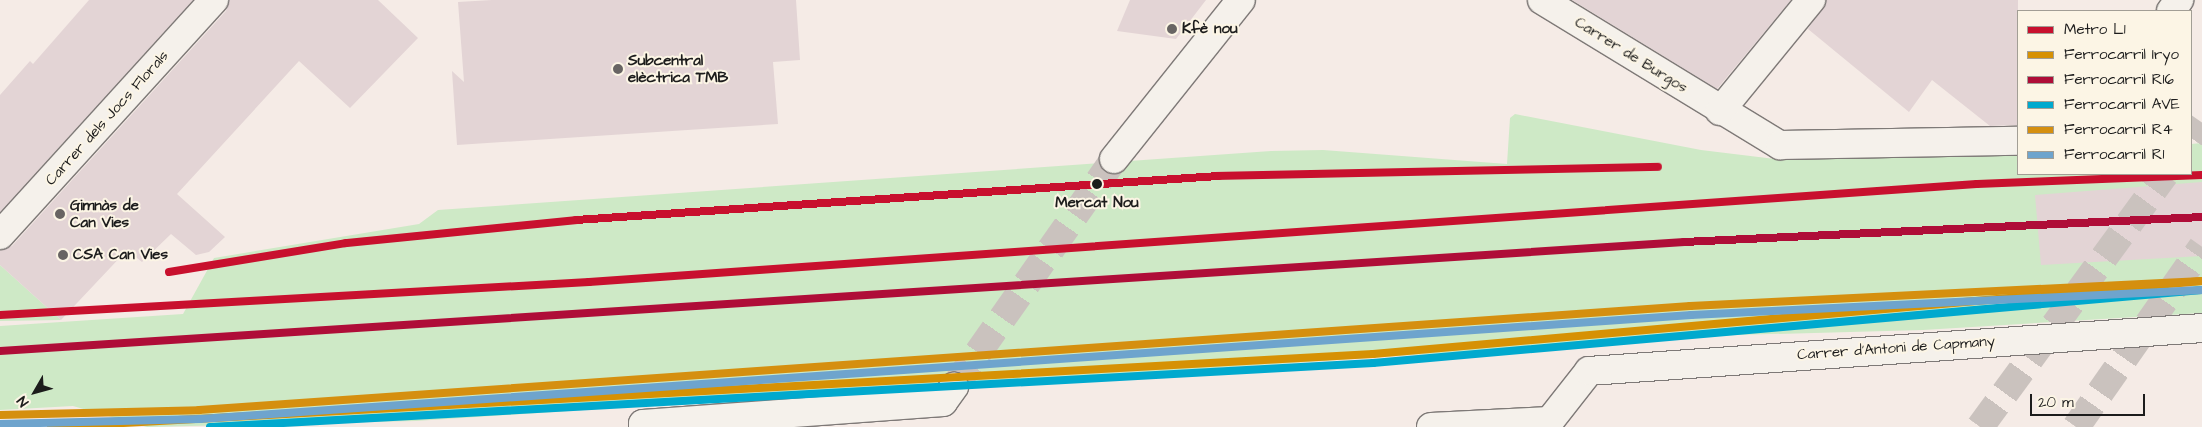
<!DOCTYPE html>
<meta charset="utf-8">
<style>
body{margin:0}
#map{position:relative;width:2202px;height:427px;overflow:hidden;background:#f5ebe6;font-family:"Architects Daughter",sans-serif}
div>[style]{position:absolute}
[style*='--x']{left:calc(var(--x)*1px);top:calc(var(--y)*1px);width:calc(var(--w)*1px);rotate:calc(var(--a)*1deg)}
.green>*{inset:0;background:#cee9c6}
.building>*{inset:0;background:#e3d4d5}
.street-tunnel>*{height:28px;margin-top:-14px;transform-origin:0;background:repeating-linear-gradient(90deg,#cac2be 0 28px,transparent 0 42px)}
.primary-tunnel>*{height:28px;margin-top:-14px;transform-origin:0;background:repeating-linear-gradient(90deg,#cac2be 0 28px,transparent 0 42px)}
.roads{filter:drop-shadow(1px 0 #7e7977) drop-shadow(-1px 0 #7e7977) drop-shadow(0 1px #7e7977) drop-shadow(0 -1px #7e7977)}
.street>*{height:28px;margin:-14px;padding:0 14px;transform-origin:14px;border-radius:14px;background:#f5f1eb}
.rail-1>*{height:8px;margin:-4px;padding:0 4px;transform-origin:4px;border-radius:4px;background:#d69104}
.rail-2>*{height:8px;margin:-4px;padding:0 4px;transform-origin:4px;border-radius:4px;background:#af0d38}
.rail-3>*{height:8px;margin:-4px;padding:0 4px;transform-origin:4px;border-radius:4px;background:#00a9ce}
.rail-4>*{height:8px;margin:-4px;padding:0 4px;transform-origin:4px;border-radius:4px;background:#d58f0f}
.rail-5>*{height:8px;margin:-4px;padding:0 4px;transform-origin:4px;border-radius:4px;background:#6ea4cd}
.metro-1>*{height:8px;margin:-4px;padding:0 4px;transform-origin:4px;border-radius:4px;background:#c8102e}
.dots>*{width:14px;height:14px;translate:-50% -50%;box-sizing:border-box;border:2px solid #fcf5e5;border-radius:50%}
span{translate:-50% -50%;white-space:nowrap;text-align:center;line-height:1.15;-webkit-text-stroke:4px #fcf5e5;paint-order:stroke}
.poi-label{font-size:15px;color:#1c1c1c;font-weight:700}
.left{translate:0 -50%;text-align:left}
.street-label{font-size:15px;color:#1c1c1c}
.stop-label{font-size:15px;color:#1c1c1c;font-weight:700}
.legend{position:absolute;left:2017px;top:10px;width:175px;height:165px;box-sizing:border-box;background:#fcf5e5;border:1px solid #a29e95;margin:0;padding:6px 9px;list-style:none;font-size:15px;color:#1c1c1c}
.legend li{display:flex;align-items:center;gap:10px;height:25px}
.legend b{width:25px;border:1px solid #a29e95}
.north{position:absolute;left:10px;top:367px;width:50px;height:50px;-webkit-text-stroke:4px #fcf5e5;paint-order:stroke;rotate:232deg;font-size:14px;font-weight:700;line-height:20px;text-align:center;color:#1c1c1c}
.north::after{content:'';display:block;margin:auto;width:18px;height:22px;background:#1c1c1c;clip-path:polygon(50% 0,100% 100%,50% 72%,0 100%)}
.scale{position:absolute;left:2030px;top:394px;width:115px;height:22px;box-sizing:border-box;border:2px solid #1c1c1c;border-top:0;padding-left:6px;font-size:15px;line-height:18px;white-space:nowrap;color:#1c1c1c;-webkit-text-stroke:4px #fcf5e5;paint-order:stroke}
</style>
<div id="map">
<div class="green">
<div style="clip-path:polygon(1515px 114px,1701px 150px,1775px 159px,2018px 153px,2018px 174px,2191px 174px,2191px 144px,2202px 143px,2202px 313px,1923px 330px,1699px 336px,416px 421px,147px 427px,73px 406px,0 410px,0 326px,183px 314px,214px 258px,419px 224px,438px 210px,1271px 151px,1323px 150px,1507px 164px,1510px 118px)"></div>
<div style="clip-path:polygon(0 265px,61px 320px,0 321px)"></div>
</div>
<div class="building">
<div style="clip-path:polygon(89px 0,193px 0,0 212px,0 95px,30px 61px,33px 64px)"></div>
<div style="clip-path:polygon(229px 0,378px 0,418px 38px,350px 108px,299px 61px,177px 194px,225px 237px,209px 252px,196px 255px,171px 234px,142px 262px,127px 250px,61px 320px,0 265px,0 250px,12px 246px,226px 11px)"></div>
<div style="clip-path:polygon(492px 0,796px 0,800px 60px,773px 62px,778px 124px,457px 145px,452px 71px,464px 82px,458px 2px)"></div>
<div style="clip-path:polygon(1130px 0,1206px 0,1176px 39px,1117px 31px)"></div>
<div style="clip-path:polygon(1572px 0,1791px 0,1717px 89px)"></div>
<div style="clip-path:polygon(1826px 0,2018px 0,2018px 125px,1990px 126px,1932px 80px,1909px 112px,1808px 29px)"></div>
<div style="clip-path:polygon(2202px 182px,2202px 256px,2041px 265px,2035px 195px)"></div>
</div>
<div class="street-tunnel">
<div style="--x:954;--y:387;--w:279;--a:-54.9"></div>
</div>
<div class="primary-tunnel">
<div style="--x:2191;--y:138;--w:19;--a:-55"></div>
<div style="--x:1980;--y:427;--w:313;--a:-53.8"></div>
<div style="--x:2076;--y:427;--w:220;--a:-55"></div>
</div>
<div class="roads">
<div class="street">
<div style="--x:1542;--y:0;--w:279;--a:31.4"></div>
<div style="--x:1780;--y:145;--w:238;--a:-1"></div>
<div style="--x:2171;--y:11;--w:14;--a:-54"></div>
<div style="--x:1720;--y:111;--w:144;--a:-50.7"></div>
<div style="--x:1114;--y:159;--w:203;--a:-51.4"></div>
<div style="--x:0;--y:235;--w:318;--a:-47.7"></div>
<div style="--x:643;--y:427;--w:3;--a:-90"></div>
<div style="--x:643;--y:424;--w:301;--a:-4.2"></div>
<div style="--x:943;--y:402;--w:19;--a:-54"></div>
<div style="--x:1431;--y:427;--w:119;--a:-2.9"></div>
<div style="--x:1545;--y:427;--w:71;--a:-51.8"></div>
<div style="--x:1589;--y:371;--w:615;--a:-4.01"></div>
</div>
</div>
<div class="rail-1">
<div style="--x:51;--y:427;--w:1324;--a:-3.16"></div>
<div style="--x:1373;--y:354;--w:832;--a:-5.03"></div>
</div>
<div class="rail-2">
<div style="--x:0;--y:351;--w:1688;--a:-3.7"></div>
<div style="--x:1684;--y:242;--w:519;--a:-2.76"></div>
</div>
<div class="rail-3">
<div style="--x:210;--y:427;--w:1165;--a:-3.15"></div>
<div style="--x:1373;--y:363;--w:832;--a:-5.03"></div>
</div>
<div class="rail-4">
<div style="--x:0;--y:415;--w:199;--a:-1.4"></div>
<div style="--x:199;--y:410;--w:1495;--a:-3.99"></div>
<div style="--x:1690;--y:306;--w:513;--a:-2.8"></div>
</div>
<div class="rail-5">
<div style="--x:0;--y:424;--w:200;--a:-1.4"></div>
<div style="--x:200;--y:419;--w:1495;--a:-3.99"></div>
<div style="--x:1691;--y:315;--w:512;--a:-2.8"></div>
</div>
<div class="metro-1">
<div style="--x:169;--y:272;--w:179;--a:-9.3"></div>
<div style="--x:346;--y:243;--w:231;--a:-5.7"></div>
<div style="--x:576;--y:220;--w:644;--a:-3.92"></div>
<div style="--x:1218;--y:176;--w:440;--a:-1.2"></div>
<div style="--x:0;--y:315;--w:590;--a:-3.21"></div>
<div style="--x:589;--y:282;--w:1391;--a:-4.04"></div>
<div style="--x:1977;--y:184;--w:225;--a:-2.3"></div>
</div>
<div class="dots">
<div style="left:1172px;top:29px;background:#686463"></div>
<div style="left:618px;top:69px;background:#686463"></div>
<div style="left:1097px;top:184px;background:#1c1c1c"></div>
<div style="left:60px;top:214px;background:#686463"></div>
<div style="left:63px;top:255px;background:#686463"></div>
</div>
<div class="poi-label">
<span class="left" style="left:1182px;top:29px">Kfè nou</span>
<span class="left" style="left:628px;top:69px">Subcentral<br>elèctrica TMB</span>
<span class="left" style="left:70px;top:214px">Gimnàs de<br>Can Vies</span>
<span class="left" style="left:73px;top:255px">CSA Can Vies</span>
</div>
<div class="street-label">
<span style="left:1631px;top:55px;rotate:32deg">Carrer de Burgos</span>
<span style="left:107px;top:118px;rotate:-48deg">Carrer dels Jocs Florals</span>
<span style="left:1896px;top:348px;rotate:-4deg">Carrer d'Antoni de Capmany</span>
</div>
<div class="stop-label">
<span style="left:1097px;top:203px">Mercat Nou</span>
</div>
<ul class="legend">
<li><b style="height:6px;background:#c8102e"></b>Metro L1</li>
<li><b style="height:6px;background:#d69104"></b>Ferrocarril Iryo</li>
<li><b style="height:6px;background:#af0d38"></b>Ferrocarril R16</li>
<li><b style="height:6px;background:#00a9ce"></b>Ferrocarril AVE</li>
<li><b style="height:6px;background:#d58f0f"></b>Ferrocarril R4</li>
<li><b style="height:6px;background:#6ea4cd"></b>Ferrocarril R1</li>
</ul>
<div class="north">N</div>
<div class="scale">20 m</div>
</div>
